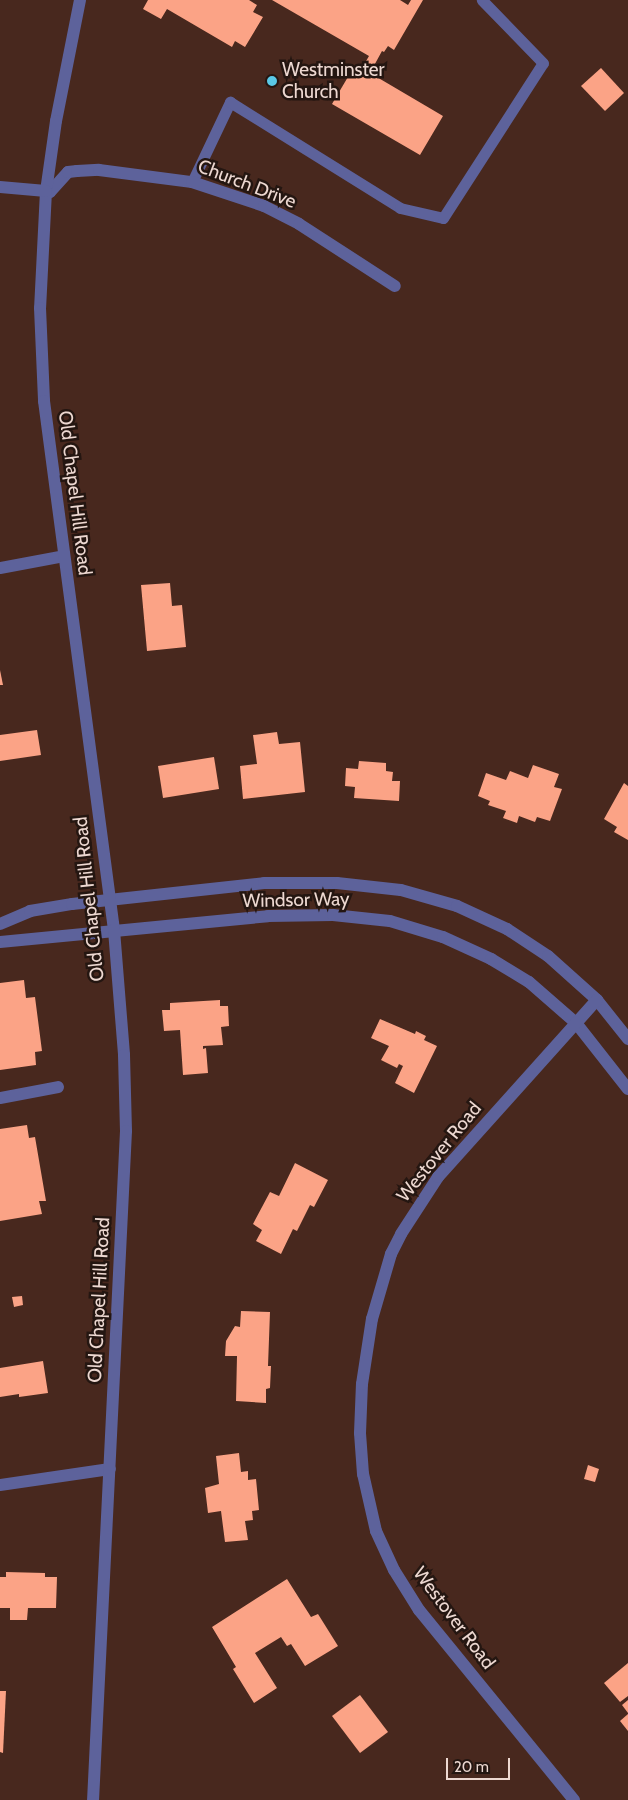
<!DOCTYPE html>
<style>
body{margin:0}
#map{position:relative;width:628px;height:1800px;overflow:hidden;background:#48281e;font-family:Cabin,sans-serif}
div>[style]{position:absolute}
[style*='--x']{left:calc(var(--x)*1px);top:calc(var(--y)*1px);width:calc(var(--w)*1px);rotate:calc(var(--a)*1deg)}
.building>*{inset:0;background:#fba386}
.service>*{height:11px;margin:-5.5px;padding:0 5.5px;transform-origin:5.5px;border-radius:5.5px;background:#5d629b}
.minor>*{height:12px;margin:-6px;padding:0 6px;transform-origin:6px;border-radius:6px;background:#5d629b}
.tertiary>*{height:12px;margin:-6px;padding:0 6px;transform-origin:6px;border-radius:6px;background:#5d629b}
.dots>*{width:14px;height:14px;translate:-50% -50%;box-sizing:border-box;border:2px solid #241611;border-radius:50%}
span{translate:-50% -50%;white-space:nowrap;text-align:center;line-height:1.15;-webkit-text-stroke:5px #241611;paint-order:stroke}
.poi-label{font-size:19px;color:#edd8d1}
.left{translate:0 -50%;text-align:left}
.street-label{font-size:19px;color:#edd8d1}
.scale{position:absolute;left:446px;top:1758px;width:64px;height:22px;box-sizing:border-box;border:2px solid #edd8d1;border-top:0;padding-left:6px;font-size:15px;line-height:18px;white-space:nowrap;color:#edd8d1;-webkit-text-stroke:4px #241611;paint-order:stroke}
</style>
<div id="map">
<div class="building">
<div style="clip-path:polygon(148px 0,249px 0,257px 5px,253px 12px,263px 17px,245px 47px,235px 41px,232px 47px,167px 9px,161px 19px,143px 9px)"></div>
<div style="clip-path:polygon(272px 0,400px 0,408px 5px,411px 0,423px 0,394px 50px,388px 46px,384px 52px,382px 51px,370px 73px,443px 116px,420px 155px,332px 104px,355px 65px,362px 68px,369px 56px)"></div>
<div style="clip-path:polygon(601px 68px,624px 93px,605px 111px,581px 86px)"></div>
<div style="clip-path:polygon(170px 583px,172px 606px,182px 605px,186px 647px,147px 651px,141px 585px)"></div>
<div style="clip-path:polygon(0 670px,3px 685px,0 685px)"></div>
<div style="clip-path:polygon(37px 730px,41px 755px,0 761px,0 735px)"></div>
<div style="clip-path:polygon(277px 732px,279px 744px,300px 742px,305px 792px,243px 799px,240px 766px,257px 764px,253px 735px)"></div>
<div style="clip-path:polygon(214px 757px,219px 789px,163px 798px,158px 766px)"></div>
<div style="clip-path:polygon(359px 761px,386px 763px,386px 771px,393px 772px,392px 781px,400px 781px,399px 801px,354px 798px,355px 787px,345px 786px,346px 768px,358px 769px)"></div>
<div style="clip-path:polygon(533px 765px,559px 774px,554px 787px,562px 789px,550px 821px,537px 817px,535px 822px,519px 816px,517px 823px,503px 818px,506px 811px,488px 805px,490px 801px,478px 796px,486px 773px,506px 780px,510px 771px,528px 778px)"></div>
<div style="clip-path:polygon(624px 783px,628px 786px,628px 840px,614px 832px,617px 827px,604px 819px)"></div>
<div style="clip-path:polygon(24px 980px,26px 998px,35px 997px,42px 1051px,35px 1052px,36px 1065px,0 1070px,0 983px)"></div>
<div style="clip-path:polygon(220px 1000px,220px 1006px,228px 1006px,229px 1026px,221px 1027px,223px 1045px,203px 1046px,203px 1049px,206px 1048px,208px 1073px,183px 1075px,180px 1030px,164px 1031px,162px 1010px,170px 1010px,170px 1003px)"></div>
<div style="clip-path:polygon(380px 1019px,415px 1034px,416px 1031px,426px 1036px,424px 1040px,437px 1046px,414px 1093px,395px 1083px,403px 1066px,399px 1064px,397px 1068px,381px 1060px,389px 1046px,371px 1038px)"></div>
<div style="clip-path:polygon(27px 1125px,29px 1138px,35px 1137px,46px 1201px,39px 1201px,42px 1214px,0 1221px,0 1129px)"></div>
<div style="clip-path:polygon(295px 1163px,328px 1180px,314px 1207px,310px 1205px,297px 1231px,293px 1229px,281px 1254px,256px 1241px,262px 1230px,253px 1224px,270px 1192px,279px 1196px)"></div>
<div style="clip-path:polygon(22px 1296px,23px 1305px,14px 1307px,12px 1297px)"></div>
<div style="clip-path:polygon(241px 1311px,270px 1312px,268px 1366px,271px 1366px,270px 1388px,266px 1389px,266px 1403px,236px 1401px,237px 1356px,225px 1356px,226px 1341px,235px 1326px,240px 1327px)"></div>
<div style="clip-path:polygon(43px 1361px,48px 1393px,19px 1397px,19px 1394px,0 1397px,0 1368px)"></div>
<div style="clip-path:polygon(239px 1453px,241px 1472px,248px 1471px,248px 1480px,256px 1479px,259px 1510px,252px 1511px,253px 1520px,245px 1521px,248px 1540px,225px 1542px,221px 1511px,208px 1513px,205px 1488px,219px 1484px,216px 1456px)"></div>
<div style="clip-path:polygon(588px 1465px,599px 1469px,595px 1482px,584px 1479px)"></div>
<div style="clip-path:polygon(6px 1572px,45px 1573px,45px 1577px,57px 1577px,56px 1608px,28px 1608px,27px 1620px,10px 1620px,10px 1608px,0 1608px,0 1577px,6px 1577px)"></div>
<div style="clip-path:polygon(287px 1579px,311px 1617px,318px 1614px,338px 1646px,305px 1666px,291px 1644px,287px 1646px,281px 1637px,255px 1653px,277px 1688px,254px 1703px,233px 1669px,236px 1667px,212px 1627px)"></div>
<div style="clip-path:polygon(628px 1663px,628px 1696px,620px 1702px,604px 1683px)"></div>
<div style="clip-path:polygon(0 1691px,6px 1691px,3px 1753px,0 1752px)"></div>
<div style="clip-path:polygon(360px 1695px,388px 1732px,360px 1753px,332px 1716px)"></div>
<div style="clip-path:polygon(628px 1700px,628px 1713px,622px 1705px)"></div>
<div style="clip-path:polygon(628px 1714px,628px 1731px,620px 1721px)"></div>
</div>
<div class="service">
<div style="--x:192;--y:182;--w:89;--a:-64.6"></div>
<div style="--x:230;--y:102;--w:200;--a:31.9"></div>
<div style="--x:400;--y:208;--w:44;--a:13.1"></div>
<div style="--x:443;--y:218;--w:184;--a:-57.2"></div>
<div style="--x:543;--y:63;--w:88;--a:-134.1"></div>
</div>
<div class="minor">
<div style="--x:46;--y:191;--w:4;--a:14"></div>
<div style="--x:50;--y:192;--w:27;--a:-48"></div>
<div style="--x:68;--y:172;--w:9;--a:-6"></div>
<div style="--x:77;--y:171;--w:22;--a:-3"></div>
<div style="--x:99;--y:170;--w:94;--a:7.4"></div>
<div style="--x:192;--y:182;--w:76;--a:18.4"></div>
<div style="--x:264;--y:206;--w:39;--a:27"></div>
<div style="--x:299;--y:224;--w:114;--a:32.9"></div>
<div style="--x:0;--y:568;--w:65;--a:-10.6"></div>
<div style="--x:0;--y:924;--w:33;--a:-23"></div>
<div style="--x:30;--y:911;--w:43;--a:-9.5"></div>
<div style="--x:72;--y:904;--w:193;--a:-6.2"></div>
<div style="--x:264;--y:883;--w:73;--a:0"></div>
<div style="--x:337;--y:883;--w:64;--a:6.2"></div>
<div style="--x:401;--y:890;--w:58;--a:15.9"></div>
<div style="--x:457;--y:906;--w:55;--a:24.7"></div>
<div style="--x:507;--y:929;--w:49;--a:33.4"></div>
<div style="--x:548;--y:956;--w:66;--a:41.9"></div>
<div style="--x:597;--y:1000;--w:50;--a:51.5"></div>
<div style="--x:0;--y:942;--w:269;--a:-5.5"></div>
<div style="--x:268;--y:916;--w:65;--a:-0.9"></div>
<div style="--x:333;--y:915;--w:57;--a:6"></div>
<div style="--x:390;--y:921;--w:55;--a:16.8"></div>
<div style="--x:443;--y:937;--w:53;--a:24.6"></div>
<div style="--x:491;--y:959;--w:44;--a:31.2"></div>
<div style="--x:529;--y:982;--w:62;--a:41.1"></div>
<div style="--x:576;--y:1023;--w:84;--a:51.8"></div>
<div style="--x:0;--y:1098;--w:59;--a:-10.7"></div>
<div style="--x:0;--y:1485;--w:111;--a:-8.3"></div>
<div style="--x:574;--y:1800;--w:245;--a:-129.2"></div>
<div style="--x:419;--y:1610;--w:47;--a:-122"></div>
<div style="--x:394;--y:1570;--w:43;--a:-114.8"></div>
<div style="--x:376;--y:1531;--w:58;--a:-102.8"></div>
<div style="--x:363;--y:1474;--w:41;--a:-94.2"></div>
<div style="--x:360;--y:1433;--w:49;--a:-87.7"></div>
<div style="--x:362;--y:1384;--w:66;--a:-81.3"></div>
<div style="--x:372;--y:1319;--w:68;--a:-73.7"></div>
<div style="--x:391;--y:1254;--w:22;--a:-63"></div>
<div style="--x:401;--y:1234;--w:68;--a:-57"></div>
<div style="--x:438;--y:1177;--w:238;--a:-48.1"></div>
</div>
<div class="tertiary">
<div style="--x:80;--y:0;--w:123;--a:101.2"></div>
<div style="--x:56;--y:121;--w:71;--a:98.1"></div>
<div style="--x:46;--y:191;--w:117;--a:92.9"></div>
<div style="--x:40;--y:308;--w:93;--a:87.5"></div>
<div style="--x:44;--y:401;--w:534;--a:82.46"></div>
<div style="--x:114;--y:930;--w:125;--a:85.4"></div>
<div style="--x:124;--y:1055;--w:76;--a:88.5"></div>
<div style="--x:126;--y:1131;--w:670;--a:92.82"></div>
<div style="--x:0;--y:187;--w:46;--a:5"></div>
</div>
<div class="dots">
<div style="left:272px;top:81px;background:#5ac8e6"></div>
</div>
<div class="poi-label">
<span class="left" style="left:282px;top:81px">Westminster<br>Church</span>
</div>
<div class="street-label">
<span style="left:247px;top:184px;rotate:21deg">Church Drive</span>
<span style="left:75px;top:493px;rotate:83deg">Old Chapel Hill Road</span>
<span style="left:89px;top:899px;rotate:-96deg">Old Chapel Hill Road</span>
<span style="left:296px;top:900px;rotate:-1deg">Windsor Way</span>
<span style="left:439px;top:1152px;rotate:-51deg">Westover Road</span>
<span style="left:99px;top:1300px;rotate:-87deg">Old Chapel Hill Road</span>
<span style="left:454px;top:1618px;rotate:53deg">Westover Road</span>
</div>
<div class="scale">20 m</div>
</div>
